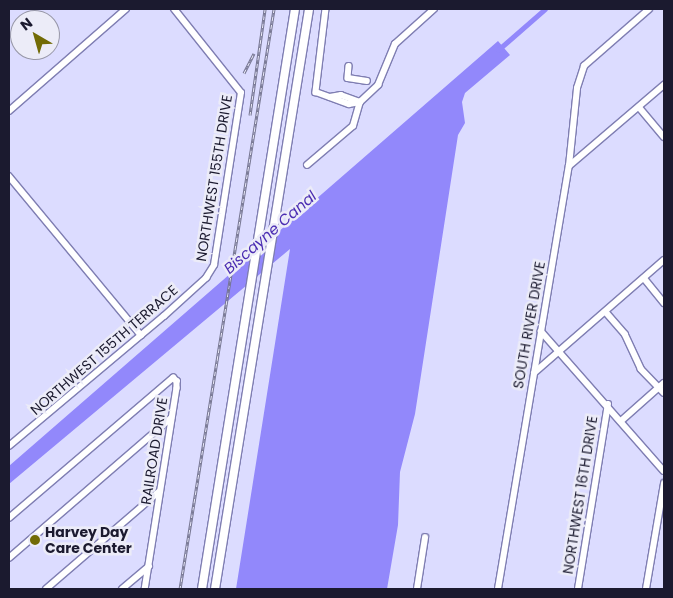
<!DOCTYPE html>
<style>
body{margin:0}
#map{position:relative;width:673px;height:598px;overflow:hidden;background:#dcdcff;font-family:Poppins,sans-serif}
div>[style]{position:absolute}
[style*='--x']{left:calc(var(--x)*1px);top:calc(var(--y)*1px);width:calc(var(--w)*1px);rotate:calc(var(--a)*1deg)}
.water>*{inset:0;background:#9288fb}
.canal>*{height:4.5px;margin:-2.25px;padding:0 2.25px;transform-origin:2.25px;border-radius:2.25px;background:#9288fb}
.roads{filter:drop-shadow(1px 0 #7f7eb2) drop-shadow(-1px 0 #7f7eb2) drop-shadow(0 1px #7f7eb2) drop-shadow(0 -1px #7f7eb2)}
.minor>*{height:5.5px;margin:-2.75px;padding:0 2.75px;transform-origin:2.75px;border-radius:2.75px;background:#fff}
.major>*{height:8px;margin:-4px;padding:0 4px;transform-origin:4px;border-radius:4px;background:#fff}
.rail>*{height:3px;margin-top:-1.5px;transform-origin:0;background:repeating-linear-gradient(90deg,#ececf8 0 4px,#767691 0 8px);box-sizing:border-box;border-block:1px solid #767691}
.dots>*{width:14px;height:14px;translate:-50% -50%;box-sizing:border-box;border:2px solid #ececf8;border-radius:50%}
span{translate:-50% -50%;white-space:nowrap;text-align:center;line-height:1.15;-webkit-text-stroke:5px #ececf8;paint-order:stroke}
.street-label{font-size:14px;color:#1b1a2f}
.poi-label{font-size:14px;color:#1b1a2f;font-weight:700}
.left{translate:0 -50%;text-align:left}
.water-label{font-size:15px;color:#4b2db2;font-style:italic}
.frame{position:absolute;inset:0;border:10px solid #1b1a2f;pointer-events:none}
.north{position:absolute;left:10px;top:10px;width:50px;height:50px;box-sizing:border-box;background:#ececf8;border:1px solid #9898a8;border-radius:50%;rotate:322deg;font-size:14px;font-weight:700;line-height:20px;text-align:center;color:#1b1a2f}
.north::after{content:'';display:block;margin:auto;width:18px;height:22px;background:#726b06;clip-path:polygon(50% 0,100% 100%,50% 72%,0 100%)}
</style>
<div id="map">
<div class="water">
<div style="clip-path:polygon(498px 41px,510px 55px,465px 93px,462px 102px,465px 123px,458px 135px,415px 414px,400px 472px,398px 525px,387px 589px,236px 589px,290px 249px,9px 484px,9px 466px)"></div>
</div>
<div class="canal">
<div style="--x:498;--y:50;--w:62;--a:-41.1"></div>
</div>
<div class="roads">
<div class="minor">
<div style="--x:326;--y:9;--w:84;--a:96.9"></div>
<div style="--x:316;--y:92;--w:35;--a:20"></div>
<div style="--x:349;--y:104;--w:11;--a:-10"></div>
<div style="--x:349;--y:66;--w:12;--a:95"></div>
<div style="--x:348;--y:78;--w:19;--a:9"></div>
<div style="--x:330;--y:97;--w:11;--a:-10"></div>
<div style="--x:341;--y:95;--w:20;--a:20"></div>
<div style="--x:639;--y:107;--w:39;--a:50"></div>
<div style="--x:9;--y:111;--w:155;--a:-41.1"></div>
<div style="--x:307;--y:165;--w:60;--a:-40.3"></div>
<div style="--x:353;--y:126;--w:25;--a:-74"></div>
<div style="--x:360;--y:102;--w:25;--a:-43"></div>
<div style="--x:378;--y:85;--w:44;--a:-67.5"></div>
<div style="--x:395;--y:44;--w:52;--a:-41.9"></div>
<div style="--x:569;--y:166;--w:125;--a:-40.5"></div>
<div style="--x:9;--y:176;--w:207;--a:50.3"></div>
<div style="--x:644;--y:278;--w:32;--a:51"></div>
<div style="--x:606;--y:312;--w:29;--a:49"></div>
<div style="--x:625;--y:334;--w:38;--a:65"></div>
<div style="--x:641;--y:369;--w:33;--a:46"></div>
<div style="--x:541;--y:331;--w:186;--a:48.7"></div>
<div style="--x:534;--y:373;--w:172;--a:-41"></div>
<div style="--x:621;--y:421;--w:57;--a:-41.5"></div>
<div style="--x:9;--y:446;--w:202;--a:-40"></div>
<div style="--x:164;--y:316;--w:57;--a:-42.1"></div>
<div style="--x:206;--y:278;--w:15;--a:-58"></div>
<div style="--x:214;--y:265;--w:174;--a:-81.1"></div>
<div style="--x:241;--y:93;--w:107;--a:-128.6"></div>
<div style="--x:9;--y:518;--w:216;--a:-40.5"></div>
<div style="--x:173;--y:378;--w:5;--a:37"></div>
<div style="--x:177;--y:381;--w:7;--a:90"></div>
<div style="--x:177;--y:388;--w:204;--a:99"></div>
<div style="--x:9;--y:558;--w:214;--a:-40.8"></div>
<div style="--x:46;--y:589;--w:150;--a:-40.7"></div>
<div style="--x:122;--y:589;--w:35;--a:-40"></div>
<div style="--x:417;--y:589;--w:52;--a:-81.1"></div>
<div style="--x:498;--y:589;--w:429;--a:-80.5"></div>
<div style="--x:569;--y:166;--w:78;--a:-84.1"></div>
<div style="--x:577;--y:88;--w:23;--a:-72"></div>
<div style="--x:584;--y:66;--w:86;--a:-41.2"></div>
<div style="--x:578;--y:589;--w:187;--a:-80.8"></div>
<div style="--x:646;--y:589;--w:107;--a:-80.3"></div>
</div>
<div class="major">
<div style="--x:202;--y:589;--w:587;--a:-80.89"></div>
<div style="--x:215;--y:589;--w:588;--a:-80.79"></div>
</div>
</div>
<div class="rail">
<div style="--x:244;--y:73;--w:22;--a:-63"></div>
<div style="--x:250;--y:115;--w:107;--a:-81.9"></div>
<div style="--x:180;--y:589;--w:588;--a:-80.79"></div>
</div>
<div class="dots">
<div style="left:35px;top:540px;background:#726b06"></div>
</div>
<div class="street-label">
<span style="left:214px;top:178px;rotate:-81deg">NORTHWEST 155TH DRIVE</span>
<span style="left:529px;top:325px;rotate:-80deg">SOUTH RIVER DRIVE</span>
<span style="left:104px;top:350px;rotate:-41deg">NORTHWEST 155TH TERRACE</span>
<span style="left:154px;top:451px;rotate:-81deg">RAILROAD DRIVE</span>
<span style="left:580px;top:495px;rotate:-81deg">NORTHWEST 16TH DRIVE</span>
</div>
<div class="poi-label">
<span class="left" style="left:45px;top:540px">Harvey Day<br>Care Center</span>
</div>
<div class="water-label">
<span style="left:270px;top:232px;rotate:-41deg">Biscayne Canal</span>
</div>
<div class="frame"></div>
<div class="north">N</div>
</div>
